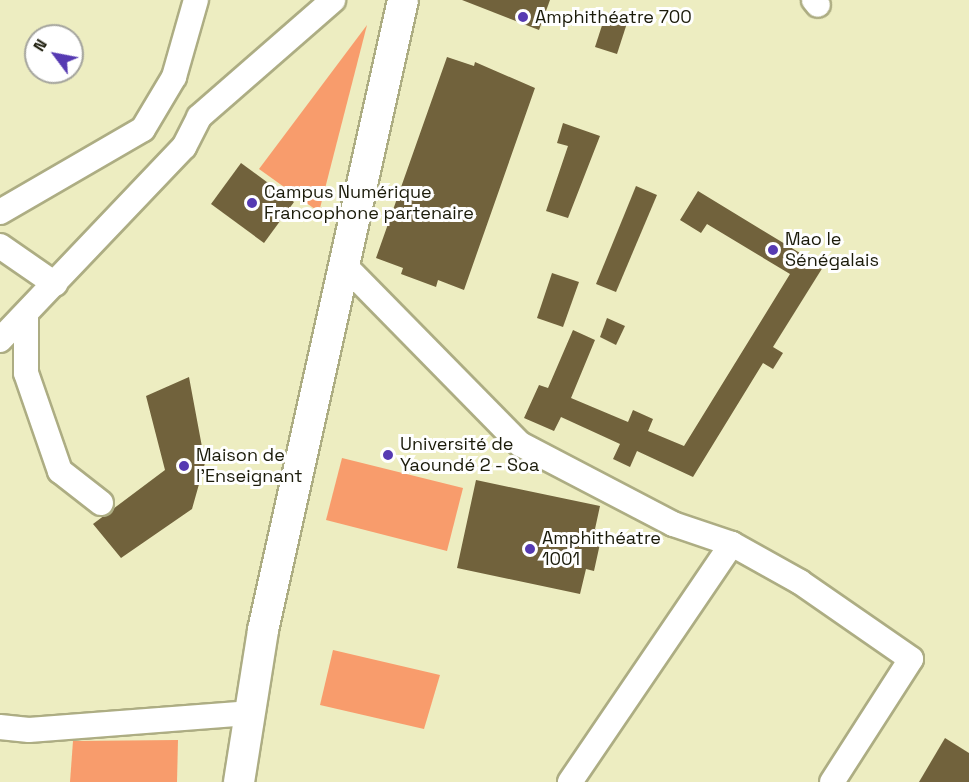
<!DOCTYPE html>
<meta charset="utf-8">
<style>
body{margin:0}
#map{position:relative;width:969px;height:782px;overflow:hidden;background:#ededc1;font-family:"Space Grotesk",sans-serif}
div>[style]{position:absolute}
[style*='--x']{left:calc(var(--x)*1px);top:calc(var(--y)*1px);width:calc(var(--w)*1px);rotate:calc(var(--a)*1deg)}
.green>*{inset:0;background:#f89c6c}
.building>*{inset:0;background:#71623c}
.roads{filter:drop-shadow(2px 0 #adad83) drop-shadow(-2px 0 #adad83) drop-shadow(0 2px #adad83) drop-shadow(0 -2px #adad83)}
.minor>*{height:24px;margin:-12px;padding:0 12px;transform-origin:12px;border-radius:12px;background:#fff}
.tertiary>*{height:30px;margin:-15px;padding:0 15px;transform-origin:15px;border-radius:15px;background:#fff}
.dots>*{width:16px;height:16px;translate:-50% -50%;box-sizing:border-box;border:3px solid #fff;border-radius:50%}
span{translate:-50% -50%;white-space:nowrap;text-align:center;line-height:1.15;-webkit-text-stroke:6px #fff;paint-order:stroke}
.poi-label{font-size:18px;color:#1b1b0a}
.left{translate:0 -50%;text-align:left}
.north{position:absolute;left:24px;top:24px;width:60px;height:60px;box-sizing:border-box;background:#fff;border:2px solid #a4a49d;border-radius:50%;rotate:302deg;font-size:16px;font-weight:700;line-height:24px;text-align:center;color:#1b1b0a}
.north::after{content:'';display:block;margin:auto;width:21px;height:27px;background:#563ab2;clip-path:polygon(50% 0,100% 100%,50% 72%,0 100%)}
</style>
<div id="map">
<div class="green">
<div style="clip-path:polygon(367px 25px,319px 212px,259px 169px)"></div>
<div style="clip-path:polygon(342px 458px,463px 488px,447px 551px,326px 520px)"></div>
<div style="clip-path:polygon(333px 650px,440px 675px,424px 729px,320px 705px)"></div>
<div style="clip-path:polygon(178px 740px,177px 782px,70px 782px,73px 741px)"></div>
</div>
<div class="building">
<div style="clip-path:polygon(462px 0,550px 0,539px 30px)"></div>
<div style="clip-path:polygon(606px 13px,628px 20px,617px 54px,595px 47px)"></div>
<div style="clip-path:polygon(447px 57px,474px 66px,475px 62px,535px 88px,464px 290px,438px 280px,436px 287px,401px 274px,403px 268px,376px 258px)"></div>
<div style="clip-path:polygon(563px 123px,600px 136px,568px 218px,546px 211px,568px 146px,557px 143px)"></div>
<div style="clip-path:polygon(241px 163px,294px 202px,264px 243px,211px 204px)"></div>
<div style="clip-path:polygon(636px 186px,657px 195px,616px 292px,596px 284px)"></div>
<div style="clip-path:polygon(698px 191px,823px 267px,773px 347px,783px 353px,773px 369px,763px 363px,693px 477px,637px 451px,630px 467px,613px 459px,620px 444px,561px 417px,554px 431px,524px 418px,539px 385px,548px 388px,573px 330px,595px 340px,571px 398px,628px 422px,633px 410px,653px 419px,648px 431px,684px 446px,790px 274px,707px 224px,701px 233px,680px 220px)"></div>
<div style="clip-path:polygon(552px 273px,579px 282px,563px 327px,537px 318px)"></div>
<div style="clip-path:polygon(607px 318px,625px 326px,616px 345px,600px 337px)"></div>
<div style="clip-path:polygon(189px 377px,205px 463px,192px 509px,121px 558px,93px 524px,165px 470px,146px 396px)"></div>
<div style="clip-path:polygon(476px 480px,600px 506px,595px 529px,603px 530px,594px 571px,586px 569px,580px 594px,457px 568px)"></div>
<div style="clip-path:polygon(945px 738px,969px 753px,969px 782px,919px 782px)"></div>
</div>
<div class="roads">
<div class="minor">
<div style="--x:814;--y:0;--w:6;--a:51"></div>
<div style="--x:0;--y:212;--w:165;--a:-30.1"></div>
<div style="--x:143;--y:129;--w:61;--a:-59.2"></div>
<div style="--x:174;--y:77;--w:80;--a:-74.1"></div>
<div style="--x:0;--y:246;--w:67;--a:34.6"></div>
<div style="--x:347;--y:268;--w:247;--a:45.5"></div>
<div style="--x:520;--y:444;--w:173;--a:27.6"></div>
<div style="--x:673;--y:524;--w:62;--a:18.7"></div>
<div style="--x:732;--y:544;--w:78;--a:29.2"></div>
<div style="--x:800;--y:582;--w:135;--a:34.7"></div>
<div style="--x:911;--y:659;--w:146;--a:122.7"></div>
<div style="--x:26;--y:314;--w:59;--a:90"></div>
<div style="--x:26;--y:373;--w:104;--a:70.9"></div>
<div style="--x:60;--y:471;--w:52;--a:38"></div>
<div style="--x:0;--y:340;--w:267;--a:-46.4"></div>
<div style="--x:184;--y:147;--w:34;--a:-63"></div>
<div style="--x:199;--y:117;--w:178;--a:-41.1"></div>
<div style="--x:0;--y:727;--w:29;--a:6"></div>
<div style="--x:29;--y:730;--w:220;--a:-4.4"></div>
<div style="--x:570;--y:782;--w:288;--a:-55.8"></div>
</div>
<div class="tertiary">
<div style="--x:239;--y:782;--w:154;--a:-81"></div>
<div style="--x:263;--y:630;--w:645;--a:-77.47"></div>
</div>
</div>
<div class="dots">
<div style="left:523px;top:17px;background:#563ab2"></div>
<div style="left:252px;top:203px;background:#563ab2"></div>
<div style="left:773px;top:250px;background:#563ab2"></div>
<div style="left:388px;top:455px;background:#563ab2"></div>
<div style="left:184px;top:466px;background:#563ab2"></div>
<div style="left:530px;top:549px;background:#563ab2"></div>
</div>
<div class="poi-label">
<span class="left" style="left:535px;top:17px">Amphithéatre 700</span>
<span class="left" style="left:264px;top:203px">Campus Numérique<br>Francophone partenaire</span>
<span class="left" style="left:785px;top:250px">Mao le<br>Sénégalais</span>
<span class="left" style="left:400px;top:455px">Université de<br>Yaoundé 2 - Soa</span>
<span class="left" style="left:196px;top:466px">Maison de<br>l'Enseignant</span>
<span class="left" style="left:542px;top:549px">Amphithéatre<br>1001</span>
</div>
<div class="north">N</div>
</div>
